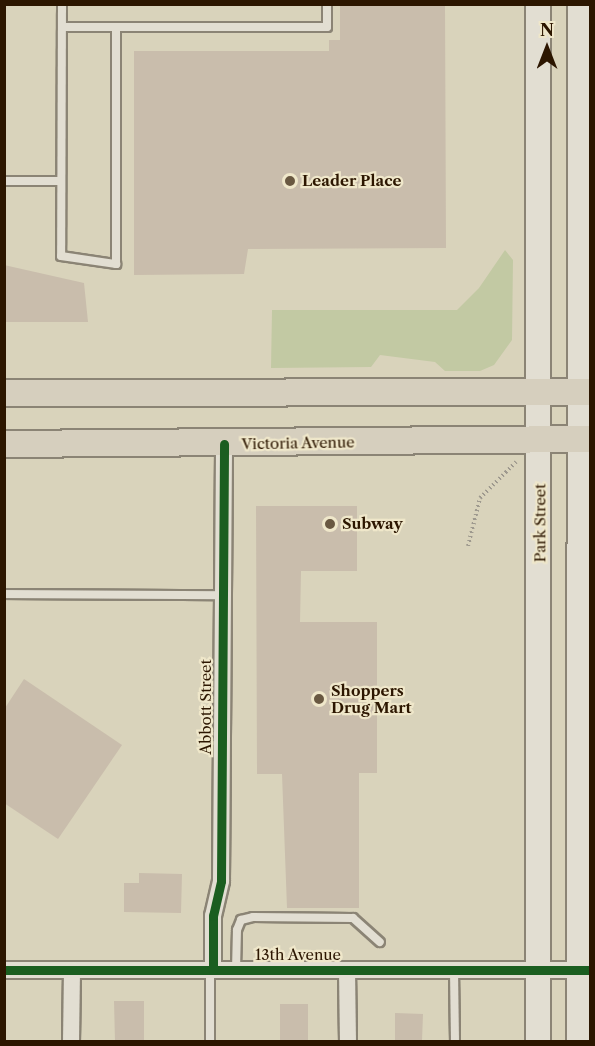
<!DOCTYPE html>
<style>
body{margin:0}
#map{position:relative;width:595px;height:1046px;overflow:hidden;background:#d9d3bb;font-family:"Libre Caslon Text",serif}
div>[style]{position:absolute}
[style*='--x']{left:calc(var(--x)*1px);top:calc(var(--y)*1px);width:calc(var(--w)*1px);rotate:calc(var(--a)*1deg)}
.green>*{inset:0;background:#c2c9a3}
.building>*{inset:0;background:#c9bdac}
.path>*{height:4px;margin-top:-2px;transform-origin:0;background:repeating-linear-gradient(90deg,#9e998e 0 1.5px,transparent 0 4.5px)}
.roads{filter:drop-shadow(2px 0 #8b8475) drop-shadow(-2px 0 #8b8475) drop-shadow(0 2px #8b8475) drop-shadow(0 -2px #8b8475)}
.lane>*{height:8px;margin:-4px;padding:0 4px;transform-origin:4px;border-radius:4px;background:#e2ded2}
.street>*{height:16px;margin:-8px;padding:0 8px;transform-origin:8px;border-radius:8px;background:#e2ded2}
.secondary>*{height:24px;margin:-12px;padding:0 12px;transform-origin:12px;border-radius:12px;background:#e2ded2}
.primary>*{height:26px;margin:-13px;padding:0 13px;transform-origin:13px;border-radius:13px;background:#d6cfbe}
.cycleway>*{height:9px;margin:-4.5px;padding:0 4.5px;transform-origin:4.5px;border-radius:4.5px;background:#1b5e20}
.dots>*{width:16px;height:16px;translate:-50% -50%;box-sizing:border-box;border:3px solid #efe7ca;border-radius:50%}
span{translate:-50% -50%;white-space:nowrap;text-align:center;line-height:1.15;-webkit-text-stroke:4.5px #efe7ca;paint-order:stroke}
.poi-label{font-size:15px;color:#2c1600;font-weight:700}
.left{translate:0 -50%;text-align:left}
.street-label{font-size:15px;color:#2c1600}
.frame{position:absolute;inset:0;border:6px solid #2c1600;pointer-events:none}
.north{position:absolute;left:517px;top:18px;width:60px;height:60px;-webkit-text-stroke:4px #efe7ca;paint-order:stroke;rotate:0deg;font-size:16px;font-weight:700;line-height:24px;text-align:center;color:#2c1600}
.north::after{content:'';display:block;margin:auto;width:21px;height:27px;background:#2c1600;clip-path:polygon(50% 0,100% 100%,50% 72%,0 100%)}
</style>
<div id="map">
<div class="green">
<div style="clip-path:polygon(505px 250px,513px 260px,512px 340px,494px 365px,480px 371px,445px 371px,435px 362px,380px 355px,371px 367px,271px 368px,272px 310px,457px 310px,479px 288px)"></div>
</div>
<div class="building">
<div style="clip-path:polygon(445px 4px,446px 248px,248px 249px,244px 274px,134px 275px,134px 51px,329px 51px,329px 40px,340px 40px,340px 5px)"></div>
<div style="clip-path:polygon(4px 265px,84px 283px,88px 322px,4px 322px)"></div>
<div style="clip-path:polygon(256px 506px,357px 506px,357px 571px,301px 571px,300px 622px,377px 622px,377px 773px,359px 773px,359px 908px,287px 908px,282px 774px,257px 774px)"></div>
<div style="clip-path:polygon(24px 679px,122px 745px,58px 839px,4px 803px,5px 708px)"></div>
<div style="clip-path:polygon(139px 873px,182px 874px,181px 913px,124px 912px,124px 883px,139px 883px)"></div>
<div style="clip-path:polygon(114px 1001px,144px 1001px,144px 1041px,115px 1041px)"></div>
<div style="clip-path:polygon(280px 1004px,308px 1004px,308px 1041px,280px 1041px)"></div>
<div style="clip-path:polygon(395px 1013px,423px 1014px,422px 1041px,395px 1041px)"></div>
</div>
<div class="path">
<div style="--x:468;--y:546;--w:49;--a:-76"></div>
<div style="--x:480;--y:498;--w:51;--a:-45"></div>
</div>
<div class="roads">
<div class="lane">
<div style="--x:62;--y:4;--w:252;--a:90.2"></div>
<div style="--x:61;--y:256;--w:56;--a:8.3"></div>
<div style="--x:116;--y:264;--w:236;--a:-90"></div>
<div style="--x:62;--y:27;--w:265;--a:0"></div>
<div style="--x:327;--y:27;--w:23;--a:-90"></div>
<div style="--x:4;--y:181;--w:57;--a:0"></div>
<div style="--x:4;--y:594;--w:218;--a:0.3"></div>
<div style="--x:236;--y:970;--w:40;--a:-88.6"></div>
<div style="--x:237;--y:930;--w:11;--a:-68"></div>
<div style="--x:241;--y:920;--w:12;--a:-14"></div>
<div style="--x:253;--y:917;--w:100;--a:0.6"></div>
<div style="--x:353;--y:918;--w:36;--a:42"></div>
<div style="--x:454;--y:970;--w:72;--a:89.2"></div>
<div style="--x:210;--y:1042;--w:72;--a:-90"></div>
</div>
<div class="street">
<div style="--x:4;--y:970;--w:585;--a:0"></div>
<div style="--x:213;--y:970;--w:54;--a:-90"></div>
<div style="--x:213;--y:916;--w:36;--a:-77"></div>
<div style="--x:221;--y:881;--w:437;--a:-89.6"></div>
<div style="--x:347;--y:970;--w:72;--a:89.2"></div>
<div style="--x:71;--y:1042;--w:72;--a:-89.2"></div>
</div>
<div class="secondary">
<div style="--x:538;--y:1042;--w:1038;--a:-90"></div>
<div style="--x:579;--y:1042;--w:1038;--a:-89.94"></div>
</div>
<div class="primary">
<div style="--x:4;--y:393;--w:586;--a:-0.1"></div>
<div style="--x:4;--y:444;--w:586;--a:-0.49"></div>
</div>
</div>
<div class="cycleway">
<div style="--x:4;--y:970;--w:586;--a:0"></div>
<div style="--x:213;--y:970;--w:54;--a:-90"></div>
<div style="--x:213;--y:916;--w:36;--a:-77"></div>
<div style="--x:221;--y:881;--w:437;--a:-89.6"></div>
</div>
<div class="dots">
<div style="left:290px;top:181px;background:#695841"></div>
<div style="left:330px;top:524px;background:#695841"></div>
<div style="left:319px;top:699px;background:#695841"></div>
</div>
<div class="poi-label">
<span class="left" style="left:302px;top:181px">Leader Place</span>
<span class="left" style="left:342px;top:524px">Subway</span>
<span class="left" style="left:331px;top:699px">Shoppers<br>Drug Mart</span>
</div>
<div class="street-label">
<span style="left:298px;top:443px;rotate:-1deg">Victoria Avenue</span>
<span style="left:540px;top:523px;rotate:-90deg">Park Street</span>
<span style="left:206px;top:707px;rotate:-90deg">Abbott Street</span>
<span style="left:298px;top:955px">13th Avenue</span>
</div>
<div class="frame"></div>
<div class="north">N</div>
</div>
